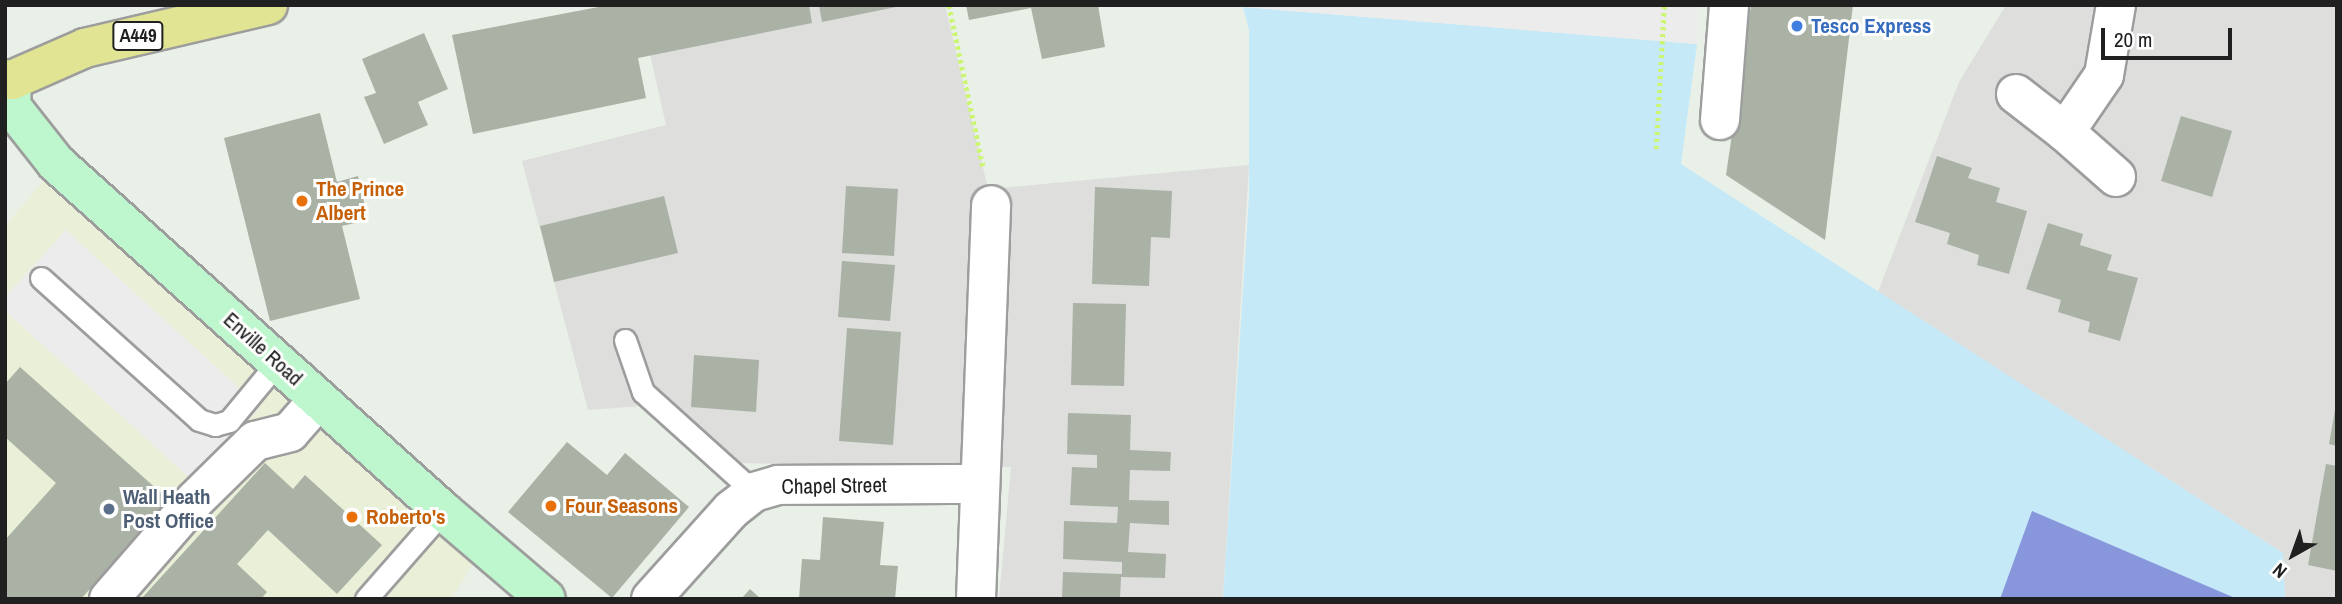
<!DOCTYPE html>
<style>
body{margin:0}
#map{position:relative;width:2342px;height:604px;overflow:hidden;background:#e8f0e7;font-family:"Archivo Narrow",sans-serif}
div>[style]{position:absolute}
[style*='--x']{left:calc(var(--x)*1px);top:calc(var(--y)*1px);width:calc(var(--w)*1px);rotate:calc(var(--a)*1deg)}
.residential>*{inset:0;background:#dededd}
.commercial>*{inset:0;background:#eaf0d7}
.park>*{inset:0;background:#c6e9f8}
.pitch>*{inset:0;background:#8896dc}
.parking>*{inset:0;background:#ececec}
.building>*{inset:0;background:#aab2a6}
.path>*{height:4.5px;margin-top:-2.25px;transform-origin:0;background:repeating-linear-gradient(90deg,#cbf573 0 3.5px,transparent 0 7px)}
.roads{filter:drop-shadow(2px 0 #9d9d9d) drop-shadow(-2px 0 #9d9d9d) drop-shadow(0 2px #9d9d9d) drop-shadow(0 -2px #9d9d9d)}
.lane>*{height:21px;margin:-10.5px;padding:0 10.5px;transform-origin:10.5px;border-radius:10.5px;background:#fff}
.street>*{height:38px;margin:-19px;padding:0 19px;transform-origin:19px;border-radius:19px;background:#fff}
.secondary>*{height:38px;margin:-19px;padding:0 19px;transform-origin:19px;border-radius:19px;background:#bef7cd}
.highway>*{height:38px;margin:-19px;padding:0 19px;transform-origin:19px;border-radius:19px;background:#e1e492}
.dots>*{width:19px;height:19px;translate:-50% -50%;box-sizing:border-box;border:4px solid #fff;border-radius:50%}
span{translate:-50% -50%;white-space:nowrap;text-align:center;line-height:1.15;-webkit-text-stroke:6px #fff;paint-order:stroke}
.shield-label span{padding:2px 5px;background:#fff;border:2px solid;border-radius:5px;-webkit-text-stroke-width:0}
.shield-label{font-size:19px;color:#202020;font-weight:700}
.shop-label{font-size:21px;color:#366cbe;font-weight:700}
.left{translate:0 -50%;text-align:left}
.food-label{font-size:21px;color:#c56008;font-weight:700}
.street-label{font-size:21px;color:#202020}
.service-label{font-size:21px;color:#4e5e75;font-weight:700}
.frame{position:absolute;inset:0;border:7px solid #202020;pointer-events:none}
.north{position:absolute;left:2258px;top:520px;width:70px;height:70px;-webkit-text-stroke:5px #fff;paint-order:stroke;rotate:220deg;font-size:19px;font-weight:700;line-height:28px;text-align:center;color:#202020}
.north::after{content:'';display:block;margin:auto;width:24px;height:32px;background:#202020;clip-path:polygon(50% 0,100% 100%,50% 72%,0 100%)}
.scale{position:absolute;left:2101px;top:28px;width:131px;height:32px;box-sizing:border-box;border:4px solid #202020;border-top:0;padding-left:9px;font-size:21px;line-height:24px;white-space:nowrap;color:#202020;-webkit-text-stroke:5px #fff;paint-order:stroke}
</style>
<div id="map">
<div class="residential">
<div style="clip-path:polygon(639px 5px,945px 5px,988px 189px,1249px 165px,1223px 599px,999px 599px,1011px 467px,734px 463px,655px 405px,588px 410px,522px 161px,666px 125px)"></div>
<div style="clip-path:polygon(2006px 5px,2337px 5px,2337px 599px,2285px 599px,2283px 553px,1878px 292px,1959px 82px)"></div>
</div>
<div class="commercial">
<div style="clip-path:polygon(43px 181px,474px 562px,451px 599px,5px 599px,5px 227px)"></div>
</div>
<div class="park">
<div style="clip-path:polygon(1243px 7px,1697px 44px,1681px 164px,2283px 553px,2285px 599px,1223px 599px,1249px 197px,1249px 30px)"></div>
</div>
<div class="pitch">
<div style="clip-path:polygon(2032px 511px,2235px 598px,2234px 599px,2000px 599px)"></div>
</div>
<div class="parking">
<div style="clip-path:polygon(1242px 5px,1698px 5px,1697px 44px,1243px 7px)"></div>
<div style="clip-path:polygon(66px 230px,260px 407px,193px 481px,5px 311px,5px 297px)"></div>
</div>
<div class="building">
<div style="clip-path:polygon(609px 5px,809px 5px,812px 23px,638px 58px,646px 98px,473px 134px,452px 35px)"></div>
<div style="clip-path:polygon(819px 5px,901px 5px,901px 6px,822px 22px)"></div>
<div style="clip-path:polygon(966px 5px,1098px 5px,1105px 47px,1042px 59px,1031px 8px,969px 20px)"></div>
<div style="clip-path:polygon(1751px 5px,1853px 5px,1825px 240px,1726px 175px)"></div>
<div style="clip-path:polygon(424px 33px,448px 89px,418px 102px,428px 125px,384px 144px,364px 97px,376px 93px,362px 59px)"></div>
<div style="clip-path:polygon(320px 113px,337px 182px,358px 176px,368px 220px,342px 226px,360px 299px,270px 321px,224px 138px)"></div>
<div style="clip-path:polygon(2181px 116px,2232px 131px,2212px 197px,2161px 181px)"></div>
<div style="clip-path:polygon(1937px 156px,1972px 168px,1968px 178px,2000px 188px,1996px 202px,2027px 211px,2009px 274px,1977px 265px,1979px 255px,1947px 244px,1950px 233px,1915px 222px)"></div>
<div style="clip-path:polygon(846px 186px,898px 189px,894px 256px,842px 253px)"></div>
<div style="clip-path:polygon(1095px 187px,1172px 191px,1170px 238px,1151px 237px,1149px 286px,1092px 284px)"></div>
<div style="clip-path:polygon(664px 196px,678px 253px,554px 282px,540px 226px)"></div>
<div style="clip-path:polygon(2048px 223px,2083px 234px,2080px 245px,2112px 255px,2107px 270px,2138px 278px,2120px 341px,2088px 332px,2090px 322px,2058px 312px,2061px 300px,2026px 289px)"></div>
<div style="clip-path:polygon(842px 261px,895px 265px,890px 321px,838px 317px)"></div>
<div style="clip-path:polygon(1073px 303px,1126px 304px,1124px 386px,1071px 385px)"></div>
<div style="clip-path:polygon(847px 328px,901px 332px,893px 445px,839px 441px)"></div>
<div style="clip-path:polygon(694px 355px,759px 360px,756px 412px,691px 407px)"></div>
<div style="clip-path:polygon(20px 367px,169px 500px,81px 599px,5px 599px,5px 540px,56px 483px,5px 437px,5px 384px)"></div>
<div style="clip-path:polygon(2335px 410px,2337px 410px,2337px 446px,2329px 444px)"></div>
<div style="clip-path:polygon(1068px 413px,1131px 415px,1130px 450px,1171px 452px,1170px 471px,1130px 470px,1129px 500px,1169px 501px,1169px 525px,1130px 523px,1128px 552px,1166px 554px,1165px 578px,1121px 577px,1120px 599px,1062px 599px,1063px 572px,1122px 574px,1122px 562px,1063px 559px,1064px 521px,1117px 523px,1118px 507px,1070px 505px,1072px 467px,1097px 468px,1097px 455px,1067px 454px)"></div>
<div style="clip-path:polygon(567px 442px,607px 475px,625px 453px,689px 507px,612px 598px,508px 512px)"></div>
<div style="clip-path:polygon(265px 463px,293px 489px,305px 475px,382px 545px,337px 594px,268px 530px,237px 564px,267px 592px,261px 599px,141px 599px)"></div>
<div style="clip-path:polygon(2326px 464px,2337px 466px,2337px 571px,2308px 565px)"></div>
<div style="clip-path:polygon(823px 517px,884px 522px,880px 565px,898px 566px,895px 599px,799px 599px,802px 559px,820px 560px)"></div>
<div style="clip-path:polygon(750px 589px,761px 599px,741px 599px)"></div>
</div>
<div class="path">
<div style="--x:949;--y:5;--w:166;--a:78.1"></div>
<div style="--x:1656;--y:149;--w:144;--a:-86.8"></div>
</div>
<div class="roads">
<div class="lane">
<div style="--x:41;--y:278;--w:212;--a:41.9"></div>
<div style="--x:199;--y:420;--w:17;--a:17"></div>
<div style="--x:215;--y:425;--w:15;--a:-16"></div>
<div style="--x:229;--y:421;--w:75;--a:-50.4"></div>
<div style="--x:625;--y:340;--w:55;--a:70.9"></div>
<div style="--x:643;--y:392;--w:149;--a:42"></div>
<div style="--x:366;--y:599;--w:117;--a:-48.8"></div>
</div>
<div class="street">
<div style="--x:2016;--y:94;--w:62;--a:37.8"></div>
<div style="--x:2065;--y:132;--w:68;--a:41.4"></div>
<div style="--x:1720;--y:120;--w:115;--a:-85.5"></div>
<div style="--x:2065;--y:132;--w:69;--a:-55.6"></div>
<div style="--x:2104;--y:75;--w:71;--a:-80.3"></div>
<div style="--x:109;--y:599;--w:131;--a:-49"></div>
<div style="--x:195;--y:500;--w:84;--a:-44.5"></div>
<div style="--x:255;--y:441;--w:36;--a:-14"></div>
<div style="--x:290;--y:432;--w:43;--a:-48.8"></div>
<div style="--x:651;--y:599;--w:120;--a:-48"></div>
<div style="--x:731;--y:510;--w:29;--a:-38"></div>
<div style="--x:754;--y:492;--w:25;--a:-16"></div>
<div style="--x:778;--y:485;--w:201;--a:-0.3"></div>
<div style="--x:976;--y:599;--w:394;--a:-87.8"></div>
</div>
<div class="secondary">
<div style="--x:12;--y:80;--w:26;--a:92"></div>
<div style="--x:11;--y:106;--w:73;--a:51.7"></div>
<div style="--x:56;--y:163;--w:520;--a:41.96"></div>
<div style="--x:443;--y:511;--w:135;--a:40.5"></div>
</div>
<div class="highway">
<div style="--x:5;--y:79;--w:7;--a:8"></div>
<div style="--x:12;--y:80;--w:80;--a:-23.7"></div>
<div style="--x:85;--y:48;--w:188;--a:-13.2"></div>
</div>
</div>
<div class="dots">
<div style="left:1797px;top:26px;background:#3f7fe0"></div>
<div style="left:302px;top:201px;background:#e8710a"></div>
<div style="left:551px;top:506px;background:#e8710a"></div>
<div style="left:109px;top:509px;background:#5c6f8a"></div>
<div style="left:352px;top:517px;background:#e8710a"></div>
</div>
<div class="shield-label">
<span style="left:138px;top:36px">A449</span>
</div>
<div class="shop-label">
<span class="left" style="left:1811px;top:26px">Tesco Express</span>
</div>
<div class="food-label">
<span class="left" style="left:316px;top:201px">The Prince<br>Albert</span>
<span class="left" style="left:565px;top:506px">Four Seasons</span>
<span class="left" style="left:366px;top:517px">Roberto's</span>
</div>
<div class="street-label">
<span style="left:263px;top:349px;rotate:42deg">Enville Road</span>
<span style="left:834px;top:486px;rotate:-1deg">Chapel Street</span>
</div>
<div class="service-label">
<span class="left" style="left:123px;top:509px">Wall Heath<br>Post Office</span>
</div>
<div class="frame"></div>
<div class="north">N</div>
<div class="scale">20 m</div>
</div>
